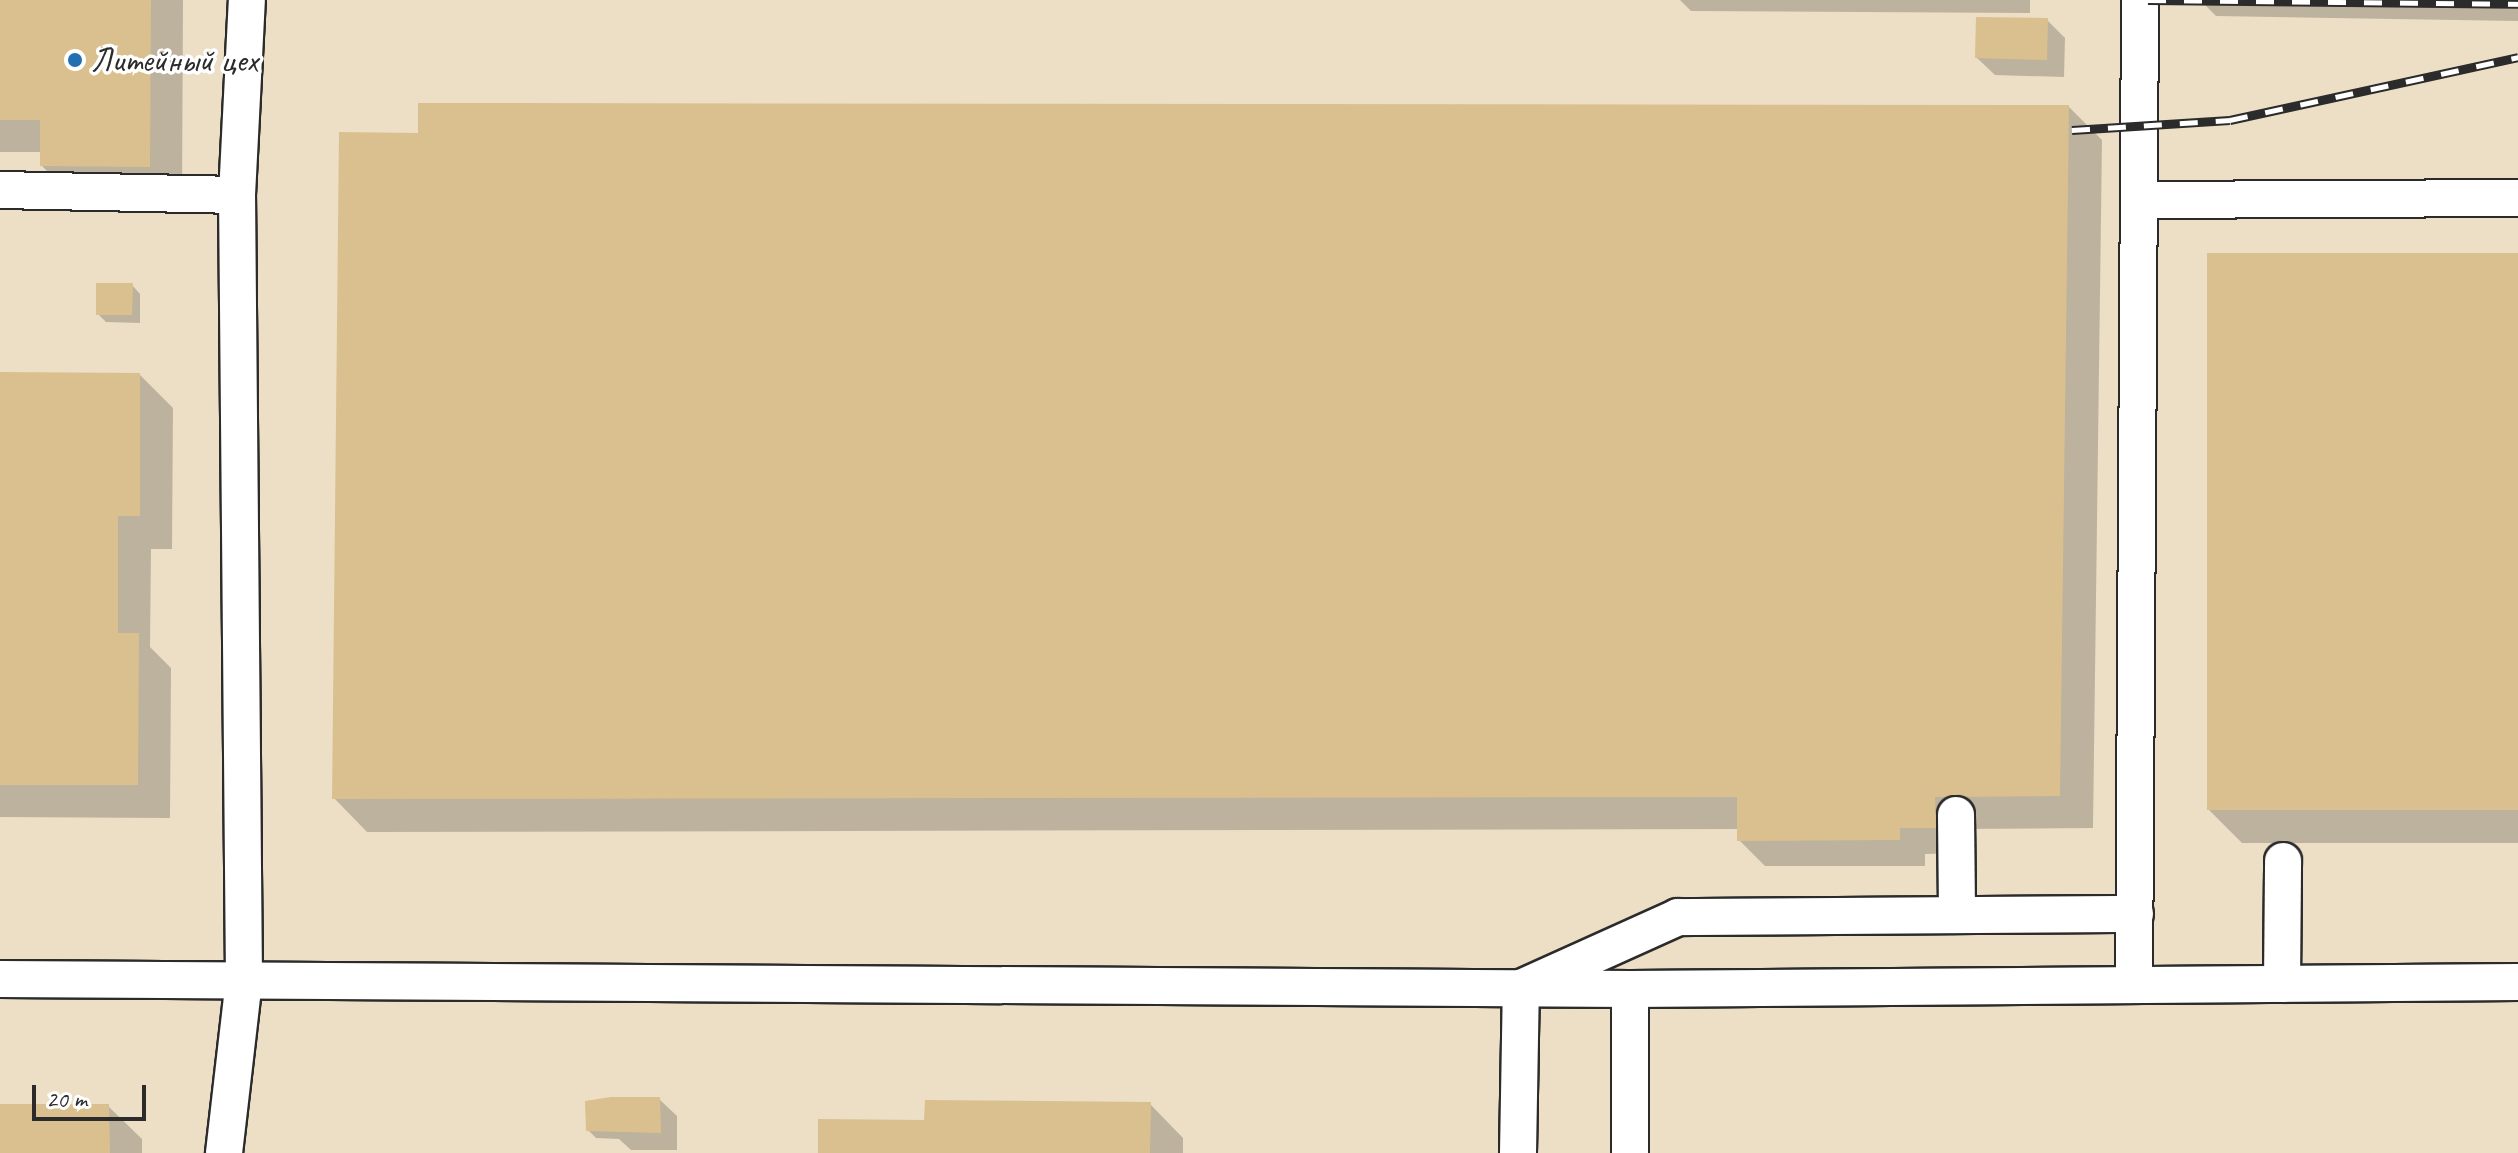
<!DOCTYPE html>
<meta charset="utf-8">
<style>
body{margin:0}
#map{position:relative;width:2518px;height:1153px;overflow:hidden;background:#f4ecdd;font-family:Caveat,sans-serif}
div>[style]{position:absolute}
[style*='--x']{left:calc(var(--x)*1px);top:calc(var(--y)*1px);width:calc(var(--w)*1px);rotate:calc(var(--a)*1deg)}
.built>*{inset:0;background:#ecdfc6}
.shadow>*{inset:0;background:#0003}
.building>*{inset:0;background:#dac08f}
.roads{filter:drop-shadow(2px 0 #2b2b2b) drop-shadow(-2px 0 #2b2b2b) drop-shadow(0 2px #2b2b2b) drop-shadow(0 -2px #2b2b2b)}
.minor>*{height:36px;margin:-18px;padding:0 18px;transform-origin:18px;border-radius:18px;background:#fff}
.rail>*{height:9px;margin-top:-4.5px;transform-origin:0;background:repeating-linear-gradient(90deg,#fff 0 18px,#2b2b2b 0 36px);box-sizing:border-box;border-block:2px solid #2b2b2b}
.dots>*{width:22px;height:22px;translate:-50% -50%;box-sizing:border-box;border:4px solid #fff;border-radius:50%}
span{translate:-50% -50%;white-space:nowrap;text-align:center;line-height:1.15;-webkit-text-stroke:7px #fff;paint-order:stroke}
.poi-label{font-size:34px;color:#2b2b2b}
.left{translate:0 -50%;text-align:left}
.scale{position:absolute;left:32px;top:1085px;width:114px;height:36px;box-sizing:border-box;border:4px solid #2b2b2b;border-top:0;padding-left:10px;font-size:24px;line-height:28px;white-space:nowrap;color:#2b2b2b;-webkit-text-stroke:6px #fff;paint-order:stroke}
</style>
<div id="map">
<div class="built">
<div style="clip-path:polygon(0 0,2518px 0,2518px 1153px,0 1153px)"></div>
</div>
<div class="shadow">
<div style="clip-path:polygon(0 0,183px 0,182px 199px,75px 199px,42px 166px,42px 152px,0 152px)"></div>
<div style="clip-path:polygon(1680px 0,2030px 0,2030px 13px,1691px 11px)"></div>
<div style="clip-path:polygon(2200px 0,2518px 0,2518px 21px,2216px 16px)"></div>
<div style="clip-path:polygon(2047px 20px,2065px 38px,2064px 77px,1995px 75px,1977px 58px)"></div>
<div style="clip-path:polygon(2069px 107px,2102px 140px,2093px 828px,1960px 829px,1961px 853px,1925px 854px,1925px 866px,1765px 866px,1739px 840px,1739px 829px,367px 832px,334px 798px)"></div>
<div style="clip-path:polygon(2518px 255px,2518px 843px,2242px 843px,2209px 810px)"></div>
<div style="clip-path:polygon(132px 285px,140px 294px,140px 323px,106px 322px,98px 314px)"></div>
<div style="clip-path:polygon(0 374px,140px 375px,173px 408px,172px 549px,151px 549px,150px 647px,171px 668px,170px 818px,0 817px)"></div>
<div style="clip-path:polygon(659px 1099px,677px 1116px,677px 1150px,631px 1150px,619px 1139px,596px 1138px,588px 1130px)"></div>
<div style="clip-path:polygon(1150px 1104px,1183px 1138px,1183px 1153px,820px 1153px,926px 1122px)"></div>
<div style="clip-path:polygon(0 1106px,108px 1106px,142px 1139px,142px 1153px,0 1153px)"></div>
</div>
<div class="building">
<div style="clip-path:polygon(0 0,151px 0,150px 167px,40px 166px,40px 120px,0 120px)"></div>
<div style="clip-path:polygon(1976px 17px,2048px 18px,2047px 60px,1975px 58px)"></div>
<div style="clip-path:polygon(418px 103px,2069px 105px,2060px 796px,1935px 797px,1936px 828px,1900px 828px,1900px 840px,1737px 841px,1737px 797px,332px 799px,339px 132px,418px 133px)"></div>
<div style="clip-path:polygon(2207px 253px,2518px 253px,2518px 810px,2207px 810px)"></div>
<div style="clip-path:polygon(96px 283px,133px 283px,132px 315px,96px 315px)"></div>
<div style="clip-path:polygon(0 372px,140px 373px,140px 516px,118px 516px,118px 633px,139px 633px,138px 785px,0 785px)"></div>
<div style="clip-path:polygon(611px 1097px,660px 1097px,661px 1133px,586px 1131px,585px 1101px)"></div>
<div style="clip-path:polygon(925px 1100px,1151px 1102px,1150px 1153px,818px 1153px,818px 1119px,924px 1120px)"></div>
<div style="clip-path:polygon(0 1104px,109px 1104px,110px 1153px,0 1153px)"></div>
</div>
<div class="roads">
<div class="minor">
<div style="--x:0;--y:190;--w:237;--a:1.2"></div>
<div style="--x:2140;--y:200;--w:378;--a:-0.3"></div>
<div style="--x:1956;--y:815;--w:100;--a:89.4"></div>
<div style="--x:0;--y:979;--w:1630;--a:0.35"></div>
<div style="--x:1630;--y:989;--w:888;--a:-0.45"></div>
<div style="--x:2282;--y:984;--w:123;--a:-89.5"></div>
<div style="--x:2134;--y:985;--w:985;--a:-89.65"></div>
<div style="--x:224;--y:1153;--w:175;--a:-83.4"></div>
<div style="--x:244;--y:979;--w:784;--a:-90.51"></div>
<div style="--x:237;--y:195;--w:195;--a:-87.1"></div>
<div style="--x:1518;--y:1153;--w:165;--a:-89"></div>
<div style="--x:1521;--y:988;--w:172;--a:-24.3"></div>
<div style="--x:1678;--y:917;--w:457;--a:-0.4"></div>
<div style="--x:1630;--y:1153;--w:164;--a:-90"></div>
</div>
</div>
<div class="rail">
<div style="--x:2148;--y:0;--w:370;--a:0.6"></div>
<div style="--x:2072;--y:130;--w:158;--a:-3.6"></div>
<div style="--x:2230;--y:120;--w:295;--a:-12.3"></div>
</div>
<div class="dots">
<div style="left:75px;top:60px;background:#1f6fb2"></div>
</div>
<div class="poi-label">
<span class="left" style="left:91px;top:60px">Литейный цех</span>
</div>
<div class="scale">20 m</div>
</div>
